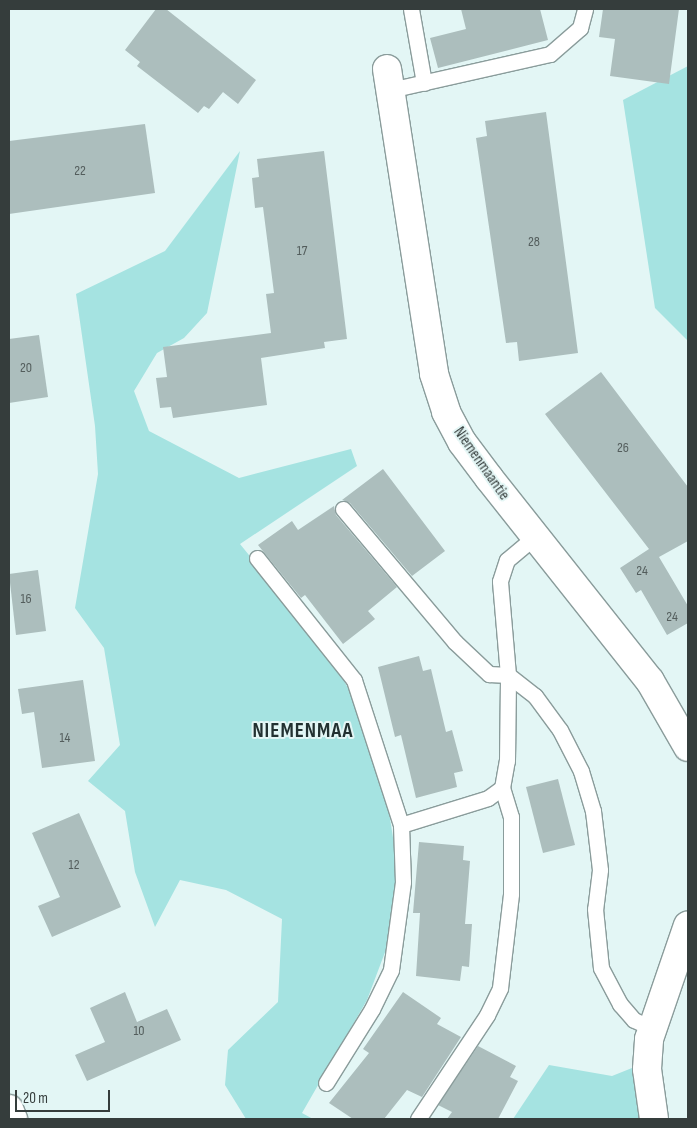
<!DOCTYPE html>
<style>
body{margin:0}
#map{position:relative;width:697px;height:1128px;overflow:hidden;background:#e3f6f5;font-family:"Sofia Sans Condensed",sans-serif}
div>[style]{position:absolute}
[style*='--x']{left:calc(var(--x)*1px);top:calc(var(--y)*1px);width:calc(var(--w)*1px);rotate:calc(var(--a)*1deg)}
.green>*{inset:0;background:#a5e3e1}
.building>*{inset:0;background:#acbebd}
.roads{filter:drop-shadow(1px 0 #8a9c9b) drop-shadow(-1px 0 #8a9c9b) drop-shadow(0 1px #8a9c9b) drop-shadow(0 -1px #8a9c9b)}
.service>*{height:15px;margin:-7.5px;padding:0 7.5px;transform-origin:7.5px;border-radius:7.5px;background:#fff}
.minor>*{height:28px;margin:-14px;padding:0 14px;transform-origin:14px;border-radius:14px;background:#fff}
span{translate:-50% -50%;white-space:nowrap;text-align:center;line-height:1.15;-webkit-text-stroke:4px #e3f6f5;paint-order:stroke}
.number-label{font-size:14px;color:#535d5c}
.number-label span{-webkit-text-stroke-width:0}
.street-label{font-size:16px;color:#353d3c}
.district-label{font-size:21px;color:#223131;font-weight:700;letter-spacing:1px}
.frame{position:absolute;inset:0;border:10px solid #353d3c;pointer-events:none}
.scale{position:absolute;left:15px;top:1090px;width:95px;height:22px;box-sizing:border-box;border:2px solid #353d3c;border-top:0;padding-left:6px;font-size:15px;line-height:18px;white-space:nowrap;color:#353d3c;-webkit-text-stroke:4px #e3f6f5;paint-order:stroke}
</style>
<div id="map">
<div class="green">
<div style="clip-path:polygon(688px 66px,688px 341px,655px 308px,623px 100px)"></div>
<div style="clip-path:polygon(240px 151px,207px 313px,184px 338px,157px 353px,134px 391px,149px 431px,239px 478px,351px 449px,357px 466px,240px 544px,331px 657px,360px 710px,385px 787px,398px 869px,393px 931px,367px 1000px,302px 1113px,313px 1119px,246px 1119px,225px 1085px,228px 1050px,278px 1002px,282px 919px,226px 890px,180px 880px,155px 927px,135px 872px,125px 811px,88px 781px,120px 745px,104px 648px,75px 608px,98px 474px,95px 426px,76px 294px,165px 251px)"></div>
<div style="clip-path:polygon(549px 1065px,612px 1076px,632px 1068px,639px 1119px,513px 1119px)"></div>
</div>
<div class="building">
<div style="clip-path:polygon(156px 9px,166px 9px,256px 80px,238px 104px,223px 92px,209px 109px,204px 106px,198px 113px,137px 66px,140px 62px,125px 50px)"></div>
<div style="clip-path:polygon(461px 9px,540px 9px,548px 40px,438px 68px,430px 38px,466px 29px)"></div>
<div style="clip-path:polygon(603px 9px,679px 9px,669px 84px,610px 76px,615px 39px,599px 37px)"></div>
<div style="clip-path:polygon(546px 112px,578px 353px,519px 361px,517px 342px,506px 343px,476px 138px,487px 136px,485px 121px)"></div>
<div style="clip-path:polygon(145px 124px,155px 193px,9px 214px,9px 141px)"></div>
<div style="clip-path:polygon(324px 151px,347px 339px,324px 342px,325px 348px,261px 358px,267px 405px,173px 418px,171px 407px,160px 408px,156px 378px,167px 377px,163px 347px,271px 333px,266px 294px,274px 293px,263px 207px,255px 208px,252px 178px,259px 177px,257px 159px)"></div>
<div style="clip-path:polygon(39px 335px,48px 397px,9px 403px,9px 339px)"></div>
<div style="clip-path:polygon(601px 372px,688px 487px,688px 541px,659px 557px,688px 606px,688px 623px,667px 635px,641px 590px,636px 593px,620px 568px,649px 549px,545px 414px)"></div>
<div style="clip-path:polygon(383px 469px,445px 551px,412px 576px,350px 503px,342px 500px)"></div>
<div style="clip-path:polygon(334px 506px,336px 515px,397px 587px,368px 611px,375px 619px,343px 644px,305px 595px,301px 598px,258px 545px,292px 521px,298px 530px)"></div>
<div style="clip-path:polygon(38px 570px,46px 631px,16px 635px,9px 574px)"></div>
<div style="clip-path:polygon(419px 656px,423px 671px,431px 669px,446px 732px,452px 730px,463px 771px,454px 773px,457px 787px,416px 798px,401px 735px,395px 737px,378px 667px)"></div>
<div style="clip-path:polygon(83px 680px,95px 761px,42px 768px,34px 712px,22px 714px,18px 689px)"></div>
<div style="clip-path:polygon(558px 779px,575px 845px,543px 853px,526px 787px)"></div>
<div style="clip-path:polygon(79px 813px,121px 907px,52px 937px,38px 906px,60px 897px,32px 833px)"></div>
<div style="clip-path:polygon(419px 842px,464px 846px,463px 860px,470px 861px,465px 924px,472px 924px,469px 967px,462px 966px,460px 981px,416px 976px,420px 913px,413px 913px)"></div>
<div style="clip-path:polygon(125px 992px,137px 1022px,167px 1009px,181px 1040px,87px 1081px,75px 1055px,105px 1042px,90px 1008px)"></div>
<div style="clip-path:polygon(403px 992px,441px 1018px,437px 1024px,461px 1037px,422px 1097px,407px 1090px,384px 1119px,353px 1119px,329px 1103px,369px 1053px,363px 1049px)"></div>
<div style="clip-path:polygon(478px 1046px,516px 1066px,510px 1077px,518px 1081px,498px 1119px,447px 1119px,452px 1112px,438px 1105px)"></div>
</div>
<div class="roads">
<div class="service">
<div style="--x:411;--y:9;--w:75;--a:80"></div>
<div style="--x:390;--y:90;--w:164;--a:-12.7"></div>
<div style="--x:550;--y:54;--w:40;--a:-41"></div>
<div style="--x:580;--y:28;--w:20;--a:-75"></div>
<div style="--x:343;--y:509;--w:174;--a:49.9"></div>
<div style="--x:455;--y:642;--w:47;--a:43.3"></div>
<div style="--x:489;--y:674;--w:19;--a:3"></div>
<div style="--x:508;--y:675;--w:34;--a:38"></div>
<div style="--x:535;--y:696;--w:42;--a:53.7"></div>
<div style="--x:560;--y:730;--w:46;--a:62.9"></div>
<div style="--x:581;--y:771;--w:42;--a:73.3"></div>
<div style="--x:593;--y:811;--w:59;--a:83.2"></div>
<div style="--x:600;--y:870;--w:39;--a:97"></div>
<div style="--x:595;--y:909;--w:59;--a:84.2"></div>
<div style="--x:601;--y:968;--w:41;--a:62.2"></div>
<div style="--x:620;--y:1004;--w:21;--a:49"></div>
<div style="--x:634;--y:1020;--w:20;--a:24"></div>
<div style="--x:257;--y:558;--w:156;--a:51.5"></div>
<div style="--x:354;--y:680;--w:152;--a:72"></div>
<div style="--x:401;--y:825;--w:57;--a:88"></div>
<div style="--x:403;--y:882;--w:89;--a:97.8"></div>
<div style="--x:391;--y:970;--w:43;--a:116"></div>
<div style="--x:372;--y:1009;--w:87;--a:121.9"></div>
<div style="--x:401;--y:825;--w:91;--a:-17.2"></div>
<div style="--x:488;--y:798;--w:17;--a:-36"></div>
<div style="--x:502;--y:788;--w:27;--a:-80"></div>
<div style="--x:507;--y:761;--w:86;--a:-89.3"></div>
<div style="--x:508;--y:675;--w:94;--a:-94.9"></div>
<div style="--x:500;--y:581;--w:22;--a:-72"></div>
<div style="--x:507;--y:560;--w:35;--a:-40"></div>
<div style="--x:418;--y:1119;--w:125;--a:-56.4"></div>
<div style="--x:487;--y:1015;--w:30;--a:-64"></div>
<div style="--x:500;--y:988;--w:95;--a:-83.3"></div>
<div style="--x:511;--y:894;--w:77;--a:-90"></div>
<div style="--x:511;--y:817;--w:30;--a:-107"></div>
</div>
<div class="minor">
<div style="--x:387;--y:69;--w:309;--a:81.2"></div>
<div style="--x:434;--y:374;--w:40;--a:72"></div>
<div style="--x:446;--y:412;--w:34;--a:62"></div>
<div style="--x:462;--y:442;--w:45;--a:53.1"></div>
<div style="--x:489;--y:478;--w:259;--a:51.6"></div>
<div style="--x:650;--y:681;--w:76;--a:60.1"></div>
<div style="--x:9;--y:1109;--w:11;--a:68"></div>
<div style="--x:654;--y:1119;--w:50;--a:-98"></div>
<div style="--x:647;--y:1069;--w:30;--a:-86"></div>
<div style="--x:649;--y:1039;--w:120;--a:-71.1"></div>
</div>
</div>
<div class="number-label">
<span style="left:80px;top:171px">22</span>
<span style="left:534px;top:242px">28</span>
<span style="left:302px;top:251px">17</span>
<span style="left:26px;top:368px">20</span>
<span style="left:623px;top:448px">26</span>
<span style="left:642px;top:571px">24</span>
<span style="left:26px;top:599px">16</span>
<span style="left:672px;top:617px">24</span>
<span style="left:65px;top:738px">14</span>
<span style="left:74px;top:865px">12</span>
<span style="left:139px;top:1031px">10</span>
</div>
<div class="street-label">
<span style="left:481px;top:464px;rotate:55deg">Niemenmaantie</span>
</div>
<div class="district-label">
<span style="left:303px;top:731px">NIEMENMAA</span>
</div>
<div class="frame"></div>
<div class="scale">20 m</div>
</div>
